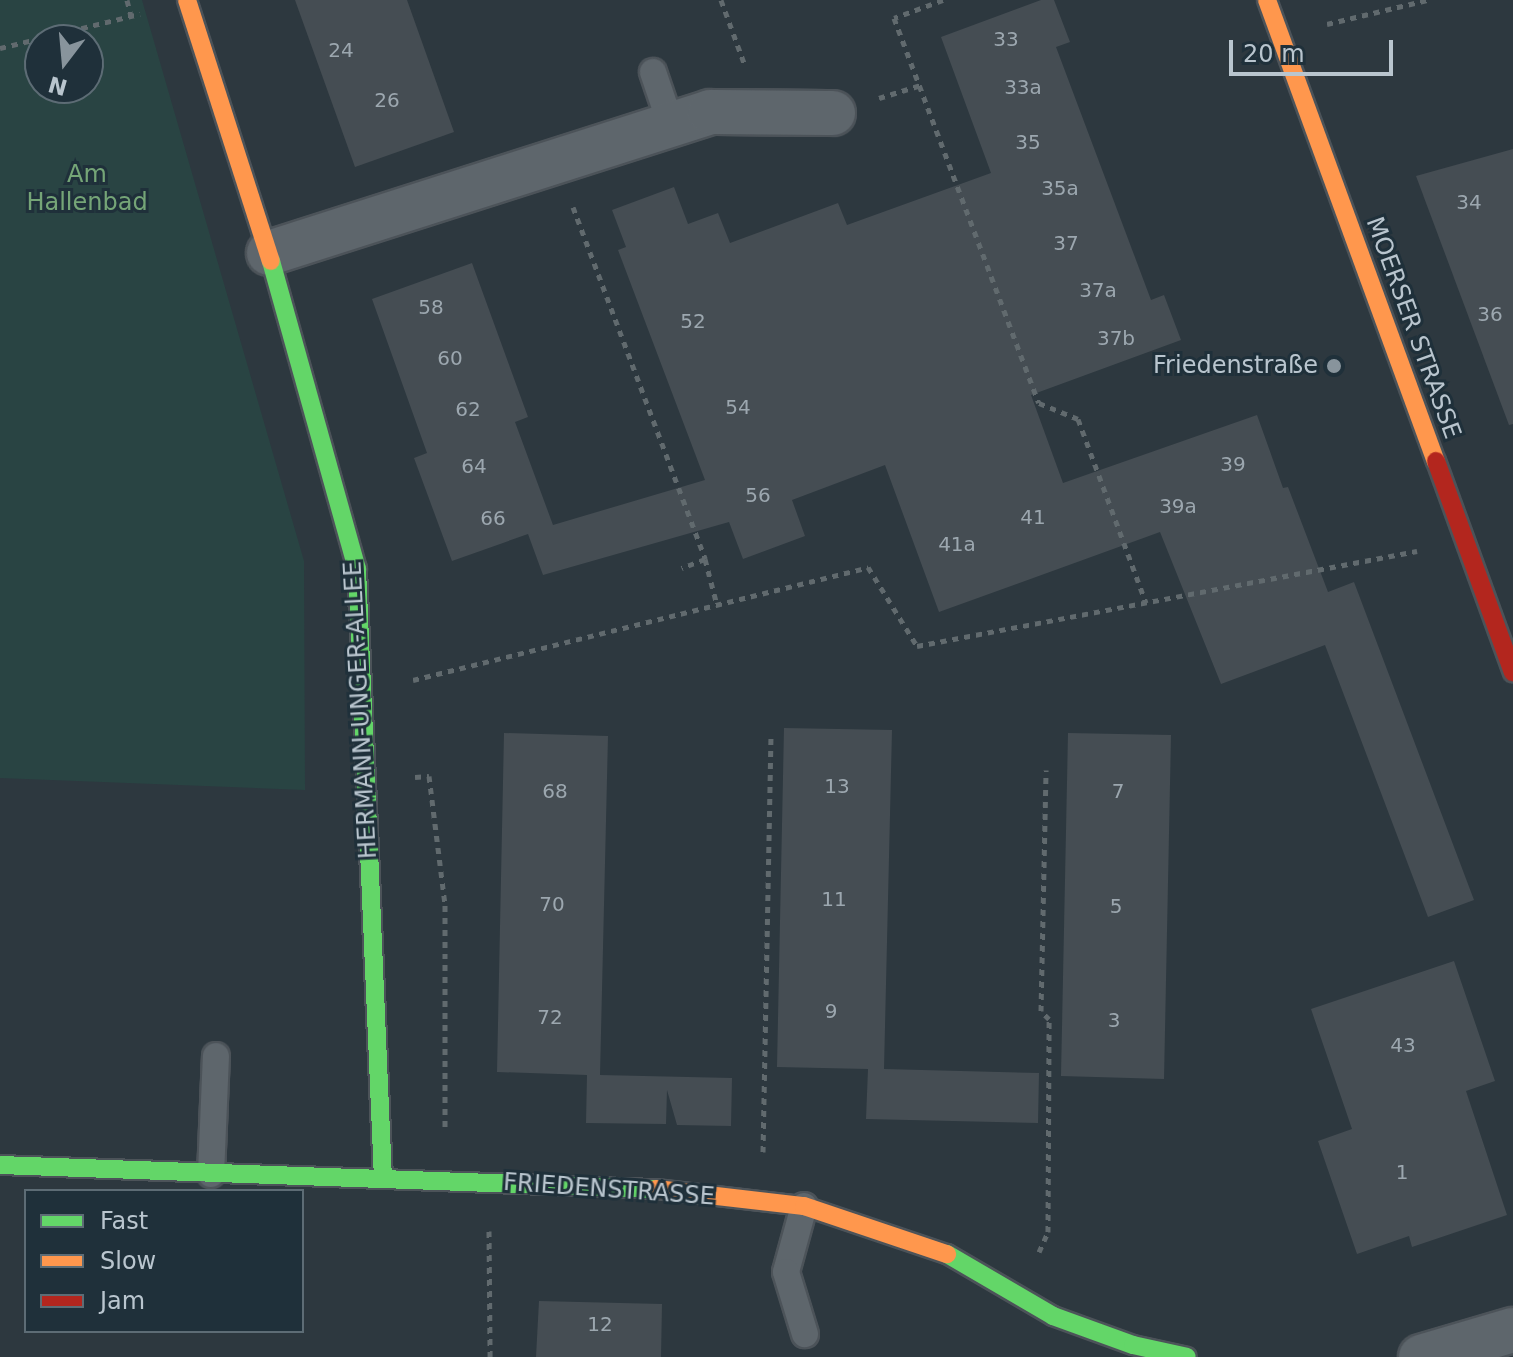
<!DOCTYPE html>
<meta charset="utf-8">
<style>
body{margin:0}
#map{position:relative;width:1513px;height:1357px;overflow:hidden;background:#2d383f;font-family:"DejaVu Sans",sans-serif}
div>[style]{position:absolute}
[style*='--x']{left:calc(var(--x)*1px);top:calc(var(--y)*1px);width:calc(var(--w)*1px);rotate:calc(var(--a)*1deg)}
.green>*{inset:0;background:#294443}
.building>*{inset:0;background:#454d53}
.path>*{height:5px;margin-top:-2.5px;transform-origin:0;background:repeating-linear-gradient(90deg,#616a6e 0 6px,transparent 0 12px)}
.roads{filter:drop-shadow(2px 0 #4c5359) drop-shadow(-2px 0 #4c5359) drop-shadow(0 2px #4c5359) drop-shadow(0 -2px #4c5359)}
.lane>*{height:26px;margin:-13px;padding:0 13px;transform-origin:13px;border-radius:13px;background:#5e666c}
.street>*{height:44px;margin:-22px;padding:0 22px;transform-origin:22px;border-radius:22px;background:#5e666c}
.fast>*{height:18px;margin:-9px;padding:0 9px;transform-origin:9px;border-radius:9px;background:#63d668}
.slow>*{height:18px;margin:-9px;padding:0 9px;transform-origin:9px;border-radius:9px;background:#ff974d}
.jam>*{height:18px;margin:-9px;padding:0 9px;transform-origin:9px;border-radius:9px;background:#b3261e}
.dots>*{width:22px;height:22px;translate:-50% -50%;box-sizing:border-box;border:4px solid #1f303a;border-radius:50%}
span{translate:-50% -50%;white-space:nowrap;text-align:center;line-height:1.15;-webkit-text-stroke:6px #1f303a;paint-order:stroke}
.number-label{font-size:20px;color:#9ca7af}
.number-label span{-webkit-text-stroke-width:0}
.park-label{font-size:24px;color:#75a577}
.street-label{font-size:24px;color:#b9c5ce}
.poi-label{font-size:24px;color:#b9c5ce}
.right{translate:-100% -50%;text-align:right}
.legend{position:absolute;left:24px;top:1189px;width:280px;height:144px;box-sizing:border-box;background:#1f303a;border:2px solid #5d6c75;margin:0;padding:10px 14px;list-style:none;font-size:24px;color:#b9c5ce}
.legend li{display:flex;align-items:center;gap:16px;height:40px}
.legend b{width:40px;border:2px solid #5d6c75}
.north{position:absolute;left:24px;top:24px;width:80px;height:80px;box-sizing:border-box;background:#1f303a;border:2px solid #5d6c75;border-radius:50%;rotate:196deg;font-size:22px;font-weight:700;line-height:32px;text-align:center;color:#b9c5ce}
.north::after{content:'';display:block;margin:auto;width:28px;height:36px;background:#88949c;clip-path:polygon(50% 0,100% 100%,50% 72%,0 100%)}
.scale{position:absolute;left:1229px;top:40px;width:164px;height:36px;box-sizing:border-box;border:4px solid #b9c5ce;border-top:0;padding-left:10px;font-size:24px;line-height:28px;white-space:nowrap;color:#b9c5ce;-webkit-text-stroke:6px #1f303a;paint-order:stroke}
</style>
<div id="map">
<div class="green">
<div style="clip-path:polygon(evenodd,0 0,142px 0,304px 561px,305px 790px,0 778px,0 0,40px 40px,88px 40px,88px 88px,40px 88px,40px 40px)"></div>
</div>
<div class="building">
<div style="clip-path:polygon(295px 0,407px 0,454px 132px,355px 167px)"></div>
<div style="clip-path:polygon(1041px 0,1054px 0,1070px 42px,1056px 47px,1151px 300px,1164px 295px,1181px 340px,1031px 395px,1063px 483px,1257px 415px,1283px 488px,1288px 487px,1328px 592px,1354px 582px,1474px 900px,1428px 917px,1325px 645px,1221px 684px,1160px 532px,939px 612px,885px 465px,792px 500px,805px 536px,743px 559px,729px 522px,543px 575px,528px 534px,452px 561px,414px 458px,427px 453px,372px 299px,472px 263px,528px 417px,515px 422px,553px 525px,705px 480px,618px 250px,626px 247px,612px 210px,674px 187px,688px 224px,718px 213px,730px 243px,838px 203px,847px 225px,991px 173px,941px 37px)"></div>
<div style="clip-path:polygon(1513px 149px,1513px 424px,1509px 425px,1416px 176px)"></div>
<div style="clip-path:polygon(784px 728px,892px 730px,884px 1069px,1039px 1073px,1038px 1123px,866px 1119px,868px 1069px,777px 1067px)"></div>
<div style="clip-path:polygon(504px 733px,608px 736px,600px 1075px,732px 1078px,731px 1126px,677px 1125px,667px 1090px,666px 1124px,586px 1123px,587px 1075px,497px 1072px)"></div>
<div style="clip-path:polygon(1068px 733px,1171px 735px,1164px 1079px,1061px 1076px)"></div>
<div style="clip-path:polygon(1454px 961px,1495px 1081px,1466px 1091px,1507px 1215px,1412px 1247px,1409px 1236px,1357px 1254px,1318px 1141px,1352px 1129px,1311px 1009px)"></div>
<div style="clip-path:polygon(539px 1301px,662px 1304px,661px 1357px,536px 1357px)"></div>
</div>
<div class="path">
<div style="--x:127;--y:0;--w:16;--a:76"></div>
<div style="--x:721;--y:0;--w:67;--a:69.9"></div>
<div style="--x:943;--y:0;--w:52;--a:159.8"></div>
<div style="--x:894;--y:18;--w:411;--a:69.4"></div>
<div style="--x:1039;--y:403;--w:42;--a:22.3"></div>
<div style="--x:1078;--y:419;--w:196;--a:69.7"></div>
<div style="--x:1327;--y:24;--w:103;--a:-13.5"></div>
<div style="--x:0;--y:48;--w:144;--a:-13.7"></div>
<div style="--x:879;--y:98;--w:44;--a:-17.2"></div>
<div style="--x:573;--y:207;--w:376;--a:69.4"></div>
<div style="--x:705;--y:559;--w:25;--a:159"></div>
<div style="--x:705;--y:559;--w:48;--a:75.4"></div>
<div style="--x:413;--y:680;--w:469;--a:-13.9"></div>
<div style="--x:868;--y:567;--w:93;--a:58.2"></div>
<div style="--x:917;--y:646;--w:509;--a:-10.76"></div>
<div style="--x:415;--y:777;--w:14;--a:-4"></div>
<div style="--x:429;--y:776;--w:130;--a:82.9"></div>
<div style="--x:445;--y:905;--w:226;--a:90"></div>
<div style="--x:763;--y:1152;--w:416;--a:-88.9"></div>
<div style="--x:489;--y:1231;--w:126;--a:89.5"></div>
<div style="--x:1039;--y:1252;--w:22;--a:-66"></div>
<div style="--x:1048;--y:1232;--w:213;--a:-89.7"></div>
<div style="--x:1049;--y:1019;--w:11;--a:-135"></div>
<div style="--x:1041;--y:1011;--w:241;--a:-88.8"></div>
</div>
<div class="roads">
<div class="lane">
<div style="--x:653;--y:72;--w:56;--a:71.2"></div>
<div style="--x:211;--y:1174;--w:118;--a:-87.6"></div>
<div style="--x:804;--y:1206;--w:68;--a:105.3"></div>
<div style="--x:786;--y:1272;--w:65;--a:73"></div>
</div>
<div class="street">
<div style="--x:269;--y:253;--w:463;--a:-17.7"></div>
<div style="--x:710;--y:112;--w:123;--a:0.5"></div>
<div style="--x:1421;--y:1357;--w:96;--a:-16.4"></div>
</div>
<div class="fast">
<div style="--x:271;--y:261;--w:320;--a:74.4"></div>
<div style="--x:357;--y:569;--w:610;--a:87.56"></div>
<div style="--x:0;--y:1165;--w:656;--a:2.1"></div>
<div style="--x:947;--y:1254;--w:123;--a:30.3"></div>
<div style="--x:1053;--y:1316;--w:85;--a:19.9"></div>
<div style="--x:1133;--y:1345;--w:55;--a:12.5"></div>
</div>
<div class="slow">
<div style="--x:187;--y:0;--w:274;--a:72.2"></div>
<div style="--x:1267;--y:0;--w:491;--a:69.9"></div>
<div style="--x:656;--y:1189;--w:149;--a:6.6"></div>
<div style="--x:804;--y:1206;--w:151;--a:18.6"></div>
</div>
<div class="jam">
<div style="--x:1436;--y:461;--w:225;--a:70"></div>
</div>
</div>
<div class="dots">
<div style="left:1334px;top:366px;background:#88949c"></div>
</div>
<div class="number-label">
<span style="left:1006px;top:39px">33</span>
<span style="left:341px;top:50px">24</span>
<span style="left:1023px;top:87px">33a</span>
<span style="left:387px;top:100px">26</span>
<span style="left:1028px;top:142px">35</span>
<span style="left:1060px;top:188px">35a</span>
<span style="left:1469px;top:202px">34</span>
<span style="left:1066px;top:243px">37</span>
<span style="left:1098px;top:290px">37a</span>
<span style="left:431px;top:307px">58</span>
<span style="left:1490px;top:314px">36</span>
<span style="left:693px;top:321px">52</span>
<span style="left:1116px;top:338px">37b</span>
<span style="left:450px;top:358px">60</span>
<span style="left:738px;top:407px">54</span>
<span style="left:468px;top:409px">62</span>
<span style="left:1233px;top:464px">39</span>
<span style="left:474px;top:466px">64</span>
<span style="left:758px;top:495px">56</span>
<span style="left:1178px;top:506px">39a</span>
<span style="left:1033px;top:517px">41</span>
<span style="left:493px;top:518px">66</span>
<span style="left:957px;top:544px">41a</span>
<span style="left:837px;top:786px">13</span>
<span style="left:555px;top:791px">68</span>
<span style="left:1118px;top:791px">7</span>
<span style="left:834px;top:899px">11</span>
<span style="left:552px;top:904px">70</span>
<span style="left:1116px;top:906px">5</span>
<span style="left:831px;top:1011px">9</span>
<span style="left:550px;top:1017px">72</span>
<span style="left:1114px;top:1020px">3</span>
<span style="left:1403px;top:1045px">43</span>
<span style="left:1402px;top:1172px">1</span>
<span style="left:600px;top:1324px">12</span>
</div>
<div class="park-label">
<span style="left:87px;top:189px">Am<br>Hallenbad</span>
</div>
<div class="street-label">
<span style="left:1413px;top:328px;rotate:70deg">MOERSER STRASSE</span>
<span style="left:361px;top:710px;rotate:-93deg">HERMANN-UNGER-ALLEE</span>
<span style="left:609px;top:1190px;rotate:4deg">FRIEDENSTRASSE</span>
</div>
<div class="poi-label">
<span class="right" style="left:1318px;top:366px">Friedenstraße</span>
</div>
<ul class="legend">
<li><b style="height:10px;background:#63d668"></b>Fast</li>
<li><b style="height:10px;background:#ff974d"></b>Slow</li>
<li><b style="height:10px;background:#b3261e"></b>Jam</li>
</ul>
<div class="north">N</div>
<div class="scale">20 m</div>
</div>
